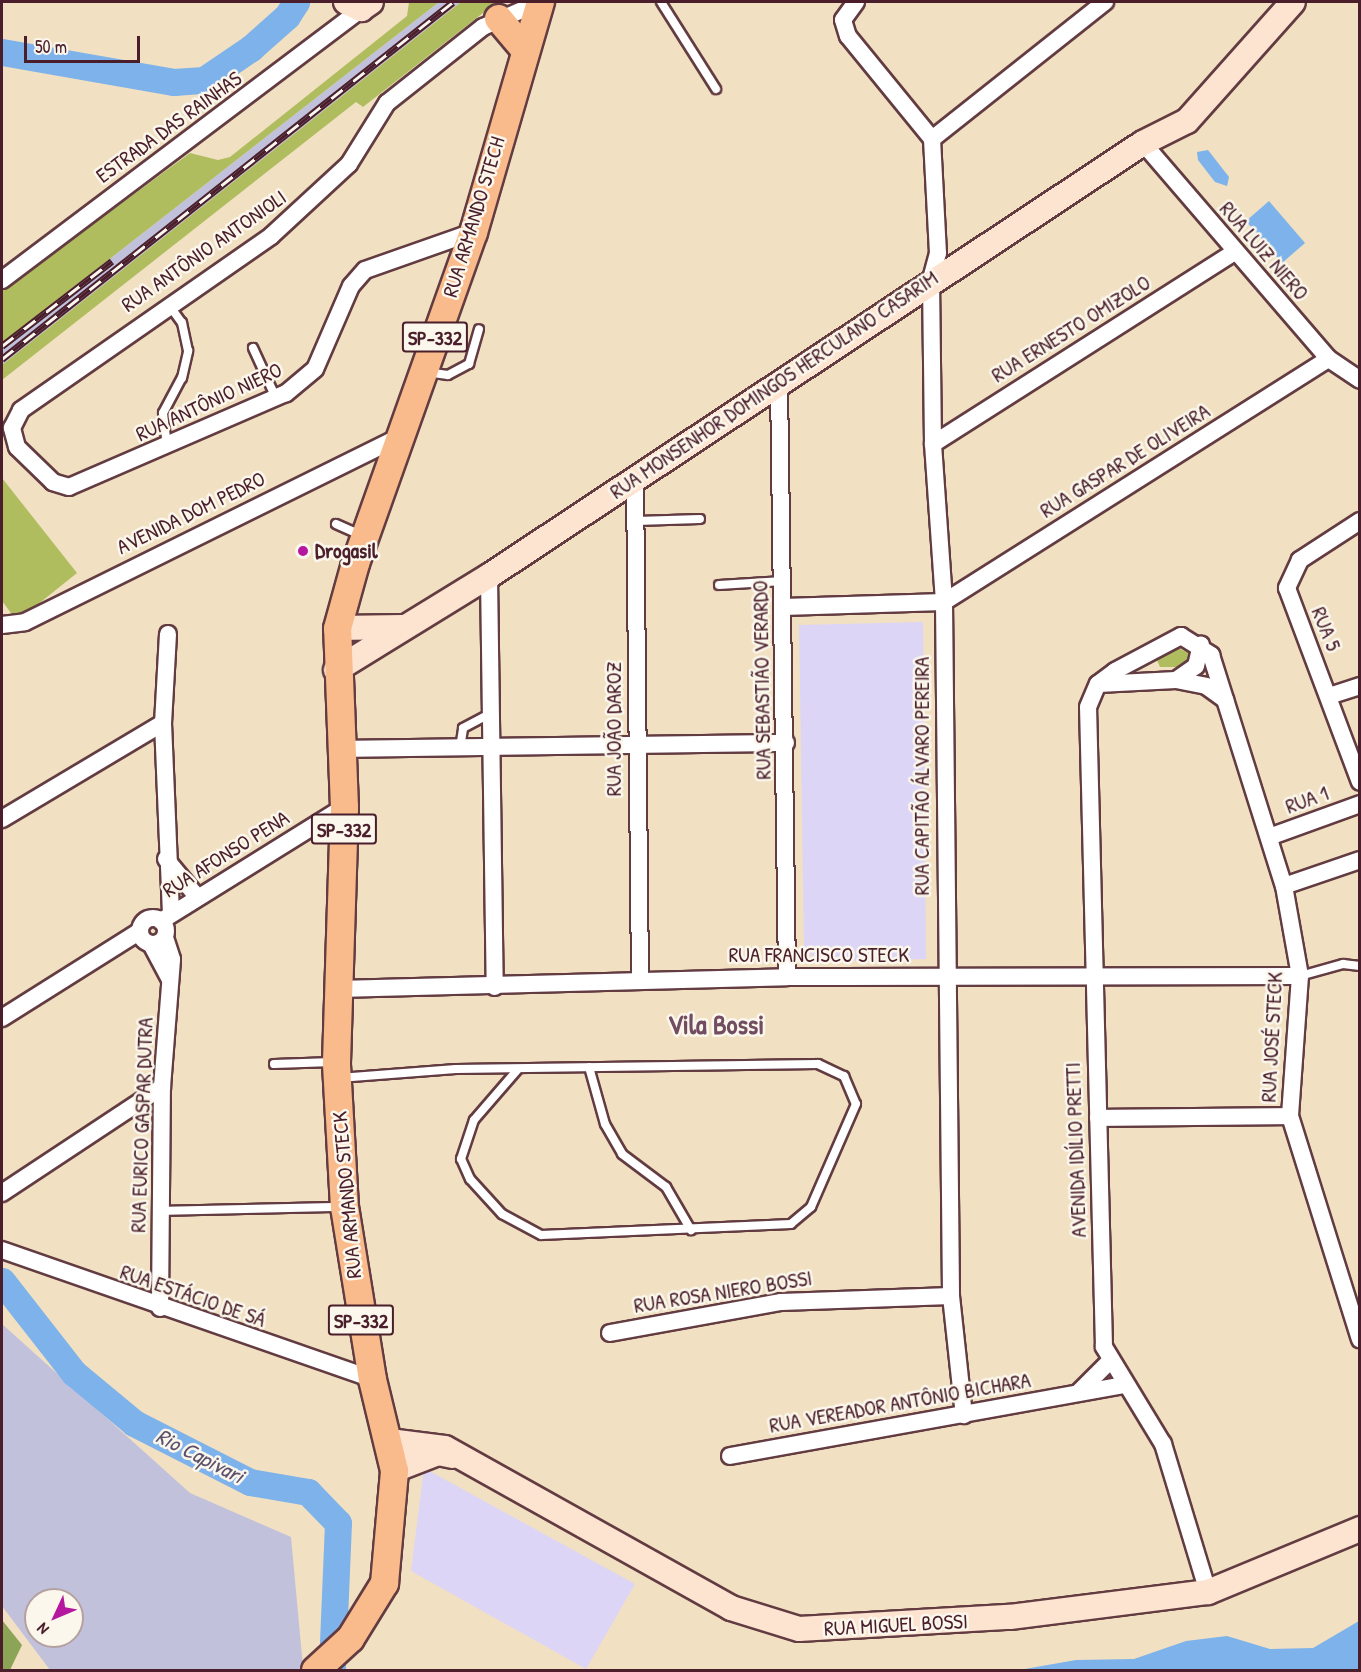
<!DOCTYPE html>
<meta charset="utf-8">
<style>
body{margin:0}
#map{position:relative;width:1361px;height:1672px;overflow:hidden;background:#f1e0c2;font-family:"Patrick Hand",sans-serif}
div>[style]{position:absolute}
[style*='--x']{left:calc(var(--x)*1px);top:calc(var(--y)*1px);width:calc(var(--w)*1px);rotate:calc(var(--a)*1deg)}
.built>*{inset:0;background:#ddd5f6}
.industrial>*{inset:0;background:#c2c1dc}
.green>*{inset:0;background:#b0bd5f}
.forest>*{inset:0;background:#8ca456}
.water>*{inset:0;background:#7db2eb}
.river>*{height:27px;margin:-13.5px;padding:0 13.5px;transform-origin:13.5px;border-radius:13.5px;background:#7db2eb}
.roads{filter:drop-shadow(2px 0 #633c42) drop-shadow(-2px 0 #633c42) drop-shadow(0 2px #633c42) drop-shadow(0 -2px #633c42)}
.service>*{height:8px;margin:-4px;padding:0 4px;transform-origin:4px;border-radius:4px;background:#fff}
.minor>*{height:16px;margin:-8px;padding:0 8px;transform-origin:8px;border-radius:8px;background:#fff}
.minor>.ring{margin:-8px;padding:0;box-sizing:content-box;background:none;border:16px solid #fff;border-radius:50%}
.secondary>*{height:24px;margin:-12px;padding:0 12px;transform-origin:12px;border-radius:12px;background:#fde4d1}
.primary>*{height:27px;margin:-13.5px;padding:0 13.5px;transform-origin:13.5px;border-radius:13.5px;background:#fabb8c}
.rail>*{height:7px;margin-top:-3.5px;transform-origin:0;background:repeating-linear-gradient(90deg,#fbf7ec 0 14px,#4a1f2b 0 28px);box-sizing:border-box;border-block:2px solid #4a1f2b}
.dots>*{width:16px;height:16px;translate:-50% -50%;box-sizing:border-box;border:3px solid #fbf7ec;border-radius:50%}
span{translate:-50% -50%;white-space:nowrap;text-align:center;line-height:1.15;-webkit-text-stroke:5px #fbf7ec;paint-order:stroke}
.shield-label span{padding:2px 4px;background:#fbf7ec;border:2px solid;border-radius:4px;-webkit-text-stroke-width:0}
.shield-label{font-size:20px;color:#4a1f2b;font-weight:700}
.street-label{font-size:21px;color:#4a1f2b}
.poi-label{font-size:21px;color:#4a1f2b;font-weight:700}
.left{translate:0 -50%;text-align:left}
.water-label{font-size:22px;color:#5c526e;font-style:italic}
.district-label{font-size:27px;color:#724d62;font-weight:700}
.frame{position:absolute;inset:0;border:3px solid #4a1f2b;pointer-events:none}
.north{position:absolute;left:24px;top:1588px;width:60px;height:60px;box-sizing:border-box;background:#fbf7ec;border:2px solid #b4a19f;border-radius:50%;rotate:226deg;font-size:16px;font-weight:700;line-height:24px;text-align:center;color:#4a1f2b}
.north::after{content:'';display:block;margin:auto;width:21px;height:27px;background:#b5179e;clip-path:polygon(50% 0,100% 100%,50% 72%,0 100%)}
.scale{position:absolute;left:24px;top:36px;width:116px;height:27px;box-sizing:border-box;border:3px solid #4a1f2b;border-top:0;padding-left:8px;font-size:18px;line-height:21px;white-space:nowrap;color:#4a1f2b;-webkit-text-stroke:4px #fbf7ec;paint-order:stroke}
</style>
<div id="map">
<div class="built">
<div style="clip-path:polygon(923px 622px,926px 959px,817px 962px,804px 947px,799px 625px)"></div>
<div style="clip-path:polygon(424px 1468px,635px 1584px,586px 1669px,411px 1571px)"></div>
</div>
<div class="industrial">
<div style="clip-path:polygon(439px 2px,461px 2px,2px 365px,2px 343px)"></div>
<div style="clip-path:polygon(evenodd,2px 1324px,190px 1493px,291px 1537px,303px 1667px,299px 1670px,50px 1670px,2px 1606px,2px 1324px,36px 1600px,72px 1600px,72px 1636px,36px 1636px,36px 1600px)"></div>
</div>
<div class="green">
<div style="clip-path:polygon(409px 2px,439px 2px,2px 343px,2px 291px,190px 153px,218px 160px,230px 157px,407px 16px)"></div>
<div style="clip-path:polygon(461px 2px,497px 2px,363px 107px,356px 102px,2px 380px,2px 365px)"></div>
<div style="clip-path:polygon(2px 478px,77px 573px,17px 621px,2px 601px)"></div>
<div style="clip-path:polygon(1178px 648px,1191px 654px,1187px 667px,1160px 667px,1157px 660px)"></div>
</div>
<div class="forest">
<div style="clip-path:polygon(2px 1620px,22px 1645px,10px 1670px,2px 1670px)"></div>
</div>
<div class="water">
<div style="clip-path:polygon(1208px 150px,1229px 177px,1227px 186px,1215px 182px,1198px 160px,1197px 152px)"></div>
<div style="clip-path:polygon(1269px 201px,1305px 243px,1282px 263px,1246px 221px)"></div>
<div style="clip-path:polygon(1359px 1621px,1359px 1670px,1019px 1670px,1076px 1660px,1134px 1659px,1186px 1641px,1227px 1636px,1270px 1649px,1313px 1648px)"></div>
</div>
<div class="river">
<div style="--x:2;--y:52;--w:175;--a:9.9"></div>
<div style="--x:174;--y:82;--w:30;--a:-4"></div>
<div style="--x:204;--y:80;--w:57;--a:-34.2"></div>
<div style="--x:251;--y:48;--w:48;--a:-41.6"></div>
<div style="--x:287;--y:16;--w:17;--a:-57"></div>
<div style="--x:2;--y:1281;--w:117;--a:52"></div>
<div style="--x:74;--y:1373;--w:78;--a:39.8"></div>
<div style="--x:134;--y:1423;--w:130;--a:27"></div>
<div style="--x:250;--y:1482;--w:59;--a:9.8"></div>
<div style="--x:308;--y:1492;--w:43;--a:45.9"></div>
<div style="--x:338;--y:1523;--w:146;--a:92.4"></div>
</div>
<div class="roads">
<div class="service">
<div style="--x:661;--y:2;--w:103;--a:57.7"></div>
<div style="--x:253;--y:348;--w:55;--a:65.3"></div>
<div style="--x:426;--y:372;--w:22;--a:8"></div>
<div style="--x:448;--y:375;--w:24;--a:-28"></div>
<div style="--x:469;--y:364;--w:36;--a:-74"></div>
<div style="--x:167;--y:446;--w:33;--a:-97"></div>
<div style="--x:163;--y:413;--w:40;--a:-62"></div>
<div style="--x:182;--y:378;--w:28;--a:-77"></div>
<div style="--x:188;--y:351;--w:29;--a:-102"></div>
<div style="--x:182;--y:323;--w:22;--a:-126"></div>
<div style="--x:636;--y:521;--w:64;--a:-1.8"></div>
<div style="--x:336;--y:524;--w:27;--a:24"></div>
<div style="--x:719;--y:585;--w:64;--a:-3.6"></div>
<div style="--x:460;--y:748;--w:20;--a:-81"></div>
<div style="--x:463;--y:728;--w:30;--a:-28"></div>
<div style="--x:1300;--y:976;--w:45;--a:-15.6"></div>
<div style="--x:1343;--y:964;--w:17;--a:7"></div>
<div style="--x:274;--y:1064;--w:59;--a:-1.9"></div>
<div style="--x:589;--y:1067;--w:59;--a:74.3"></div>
<div style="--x:605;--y:1124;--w:34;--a:60"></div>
<div style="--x:622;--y:1154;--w:55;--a:36.9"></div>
<div style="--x:666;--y:1187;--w:50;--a:59.8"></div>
<div style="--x:339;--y:1078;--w:117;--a:-4.4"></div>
<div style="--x:456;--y:1069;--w:362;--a:-0.8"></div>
<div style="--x:818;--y:1064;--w:29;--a:25"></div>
<div style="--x:844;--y:1076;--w:30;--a:67"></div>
<div style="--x:856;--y:1104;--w:112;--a:113.6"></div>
<div style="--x:811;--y:1207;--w:26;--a:140"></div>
<div style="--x:791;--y:1224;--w:250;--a:177.5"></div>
<div style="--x:541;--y:1235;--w:44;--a:-151.7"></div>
<div style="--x:502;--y:1214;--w:47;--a:-132.4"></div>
<div style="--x:470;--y:1179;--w:22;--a:-114"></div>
<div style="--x:461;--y:1159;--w:41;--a:-71.6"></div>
<div style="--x:474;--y:1120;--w:67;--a:-49.2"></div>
<div style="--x:161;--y:1211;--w:179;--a:-1.3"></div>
</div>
<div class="minor">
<div style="--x:856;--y:2;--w:22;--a:126"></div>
<div style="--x:843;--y:20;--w:17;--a:73"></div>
<div style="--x:848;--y:36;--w:133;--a:50.8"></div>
<div style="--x:932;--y:139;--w:114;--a:87"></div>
<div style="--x:938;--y:253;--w:28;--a:105"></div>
<div style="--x:931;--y:280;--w:164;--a:89.3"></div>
<div style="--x:933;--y:444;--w:158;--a:86"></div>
<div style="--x:944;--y:602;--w:694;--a:89.42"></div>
<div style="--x:951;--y:1296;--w:120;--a:83.8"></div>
<div style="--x:932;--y:139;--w:221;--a:-38.4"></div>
<div style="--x:1143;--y:143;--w:285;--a:49.3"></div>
<div style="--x:1329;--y:359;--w:37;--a:34"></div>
<div style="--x:473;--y:232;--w:114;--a:160.6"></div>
<div style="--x:365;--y:270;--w:21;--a:131"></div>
<div style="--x:351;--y:286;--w:90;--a:113.4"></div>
<div style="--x:315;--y:369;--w:38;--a:140"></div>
<div style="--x:286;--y:393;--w:236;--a:156.6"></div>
<div style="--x:69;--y:487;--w:17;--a:-163"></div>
<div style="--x:53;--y:482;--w:50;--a:-135.8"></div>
<div style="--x:17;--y:447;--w:20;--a:-105"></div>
<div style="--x:12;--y:428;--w:20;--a:-63"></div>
<div style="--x:21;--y:410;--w:305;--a:-34.8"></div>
<div style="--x:271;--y:236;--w:106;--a:-42.7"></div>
<div style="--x:349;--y:164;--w:72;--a:-58.1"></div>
<div style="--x:387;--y:103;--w:122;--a:-38.4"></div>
<div style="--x:483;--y:27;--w:60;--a:-23.6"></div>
<div style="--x:2;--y:280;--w:450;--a:-37"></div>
<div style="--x:779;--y:382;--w:595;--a:89.23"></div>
<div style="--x:933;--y:444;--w:357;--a:-32.5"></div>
<div style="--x:635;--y:478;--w:502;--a:89.43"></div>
<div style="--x:1360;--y:521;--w:72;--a:147"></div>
<div style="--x:1300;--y:560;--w:31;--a:115"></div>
<div style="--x:1287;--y:588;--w:207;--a:69.4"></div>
<div style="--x:489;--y:576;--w:411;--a:89.2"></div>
<div style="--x:783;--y:607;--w:161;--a:-1.8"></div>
<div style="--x:944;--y:602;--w:455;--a:-32.3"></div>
<div style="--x:2;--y:625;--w:23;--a:-7"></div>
<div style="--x:25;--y:622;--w:418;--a:-26.3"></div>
<div style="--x:168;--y:634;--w:89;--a:93.2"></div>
<div style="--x:163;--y:723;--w:191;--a:87.6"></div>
<div style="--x:1176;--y:680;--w:24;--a:-35"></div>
<div style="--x:1196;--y:666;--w:22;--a:-77"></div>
<div style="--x:1099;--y:684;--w:77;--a:-3"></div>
<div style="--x:1176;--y:680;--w:31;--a:11"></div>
<div style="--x:1206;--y:686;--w:24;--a:36"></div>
<div style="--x:1329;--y:696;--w:33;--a:-18"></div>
<div style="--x:344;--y:749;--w:442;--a:-0.8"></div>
<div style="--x:2;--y:819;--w:187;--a:-30.8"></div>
<div style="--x:1269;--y:837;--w:97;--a:-19.9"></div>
<div style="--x:166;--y:859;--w:50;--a:50.6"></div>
<div style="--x:1284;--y:886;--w:80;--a:-18.9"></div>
<div class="ring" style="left:140px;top:918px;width:10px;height:10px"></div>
<div style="--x:161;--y:921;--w:216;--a:-31.9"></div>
<div style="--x:151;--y:944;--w:40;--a:62"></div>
<div style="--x:338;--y:989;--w:449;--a:-1.5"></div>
<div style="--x:787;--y:977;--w:513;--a:-0.11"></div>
<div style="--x:2;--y:1018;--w:163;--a:-32.2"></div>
<div style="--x:1098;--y:1118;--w:192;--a:-0.6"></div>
<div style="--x:2;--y:1193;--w:192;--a:-33.5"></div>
<div style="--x:2;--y:1250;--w:392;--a:19.2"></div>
<div style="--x:160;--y:1308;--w:221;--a:-89.5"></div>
<div style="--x:162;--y:1087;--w:128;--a:-85.5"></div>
<div style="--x:172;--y:959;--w:23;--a:-108"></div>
<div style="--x:610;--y:1333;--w:174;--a:-10.3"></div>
<div style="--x:781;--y:1302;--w:170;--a:-2"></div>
<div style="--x:1078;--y:1393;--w:45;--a:-45"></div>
<div style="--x:730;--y:1456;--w:401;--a:-10.2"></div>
<div style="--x:1208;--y:1592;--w:155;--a:-106.9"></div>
<div style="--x:1163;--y:1444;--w:114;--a:-121.3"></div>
<div style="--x:1104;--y:1347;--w:640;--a:-91.43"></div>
<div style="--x:1088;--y:707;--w:25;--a:-67"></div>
<div style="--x:1098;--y:684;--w:21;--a:-37"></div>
<div style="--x:1115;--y:671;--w:75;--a:-27.9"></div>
<div style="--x:1181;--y:636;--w:36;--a:32"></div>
<div style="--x:1211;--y:655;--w:242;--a:72.5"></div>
<div style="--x:1284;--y:886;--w:91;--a:79.9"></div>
<div style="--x:1300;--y:976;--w:140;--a:94.1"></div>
<div style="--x:1290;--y:1116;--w:234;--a:72.6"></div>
</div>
<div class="secondary">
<div style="--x:346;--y:2;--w:17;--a:25"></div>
<div style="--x:361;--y:9;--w:12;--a:-35"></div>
<div style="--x:337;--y:628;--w:66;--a:-0.9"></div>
<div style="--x:336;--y:670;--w:180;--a:-31.6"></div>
<div style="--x:489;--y:576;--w:784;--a:-33.51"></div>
<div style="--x:1143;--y:143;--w:49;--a:-26.6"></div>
<div style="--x:1187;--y:121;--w:159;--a:-48.3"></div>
<div style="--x:389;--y:1441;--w:56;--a:7.1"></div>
<div style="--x:445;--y:1448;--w:328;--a:29.2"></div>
<div style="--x:731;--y:1608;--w:71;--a:17.2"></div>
<div style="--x:799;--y:1629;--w:211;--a:-3.3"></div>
<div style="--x:1010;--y:1617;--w:200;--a:-7.2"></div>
<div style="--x:1208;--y:1592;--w:165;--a:-22.5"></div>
<div style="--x:394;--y:1470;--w:47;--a:-21.1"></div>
<div style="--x:438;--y:1453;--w:15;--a:11"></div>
</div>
<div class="primary">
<div style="--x:498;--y:18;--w:39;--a:50"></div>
<div style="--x:315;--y:1670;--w:47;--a:-42.4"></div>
<div style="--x:350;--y:1638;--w:65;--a:-58.3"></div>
<div style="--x:384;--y:1583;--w:113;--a:-84.9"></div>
<div style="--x:394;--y:1470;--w:94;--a:-103.6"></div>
<div style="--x:372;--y:1379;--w:174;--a:-99.2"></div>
<div style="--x:344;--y:1207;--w:145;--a:-93.2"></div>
<div style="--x:336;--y:1062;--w:255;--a:-88.2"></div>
<div style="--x:344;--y:807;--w:179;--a:-92.2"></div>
<div style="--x:337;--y:628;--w:67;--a:-74.5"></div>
<div style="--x:355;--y:563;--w:351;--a:-70.4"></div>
<div style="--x:473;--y:232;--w:240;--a:-73.8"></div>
</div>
</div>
<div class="rail">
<div style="--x:2;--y:346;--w:139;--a:-37.7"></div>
<div style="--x:2;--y:359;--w:575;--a:-38.36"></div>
</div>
<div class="dots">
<div style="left:303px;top:551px;background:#b5179e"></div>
</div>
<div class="shield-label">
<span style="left:435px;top:337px">SP-332</span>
<span style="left:344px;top:829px">SP-332</span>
<span style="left:361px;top:1320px">SP-332</span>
</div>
<div class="street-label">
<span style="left:169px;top:127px;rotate:-36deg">ESTRADA DAS RAINHAS</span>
<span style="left:474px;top:217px;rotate:-73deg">RUA ARMANDO STECH</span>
<span style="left:204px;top:251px;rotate:-35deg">RUA ANTÔNIO ANTONIOLI</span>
<span style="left:1264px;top:251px;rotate:49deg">RUA LUIZ NIERO</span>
<span style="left:1071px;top:329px;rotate:-32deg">RUA ERNESTO OMIZOLO</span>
<span style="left:774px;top:385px;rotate:-34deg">RUA MONSENHOR DOMINGOS HERCULANO CASARIM</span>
<span style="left:209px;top:402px;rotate:-25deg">RUA ANTÔNIO NIERO</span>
<span style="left:1125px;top:461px;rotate:-32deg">RUA GASPAR DE OLIVEIRA</span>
<span style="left:191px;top:513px;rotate:-26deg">AVENIDA DOM PEDRO</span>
<span style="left:1326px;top:629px;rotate:68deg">RUA 5</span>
<span style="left:762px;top:680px;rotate:-91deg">RUA SEBASTIÃO VERARDO</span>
<span style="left:614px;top:729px;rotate:-90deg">RUA JOÃO DAROZ</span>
<span style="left:922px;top:776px;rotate:-90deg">RUA CAPITÃO ÁLVARO PEREIRA</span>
<span style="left:1307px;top:800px;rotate:-20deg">RUA 1</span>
<span style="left:226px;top:854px;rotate:-32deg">RUA AFONSO PENA</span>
<span style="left:819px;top:955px">RUA FRANCISCO STECK</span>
<span style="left:1272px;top:1037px;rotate:-87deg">RUA JOSÉ STECK</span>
<span style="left:142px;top:1125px;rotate:-88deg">RUA EURICO GASPAR DUTRA</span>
<span style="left:1076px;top:1150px;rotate:-92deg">AVENIDA IDÍLIO PRETTI</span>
<span style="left:347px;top:1195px;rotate:-95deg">RUA ARMANDO STECK</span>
<span style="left:723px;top:1292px;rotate:-9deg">RUA ROSA NIERO BOSSI</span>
<span style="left:193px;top:1296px;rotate:19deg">RUA ESTÁCIO DE SÁ</span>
<span style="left:900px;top:1403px;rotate:-10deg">RUA VEREADOR ANTÔNIO BICHARA</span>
<span style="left:896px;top:1625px;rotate:-3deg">RUA MIGUEL BOSSI</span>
</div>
<div class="poi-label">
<span class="left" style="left:315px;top:551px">Drogasil</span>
</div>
<div class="water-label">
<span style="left:200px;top:1456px;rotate:27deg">Rio Capivari</span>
</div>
<div class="district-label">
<span style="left:716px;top:1025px">Vila Bossi</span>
</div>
<div class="frame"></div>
<div class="north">N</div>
<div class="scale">50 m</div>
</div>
